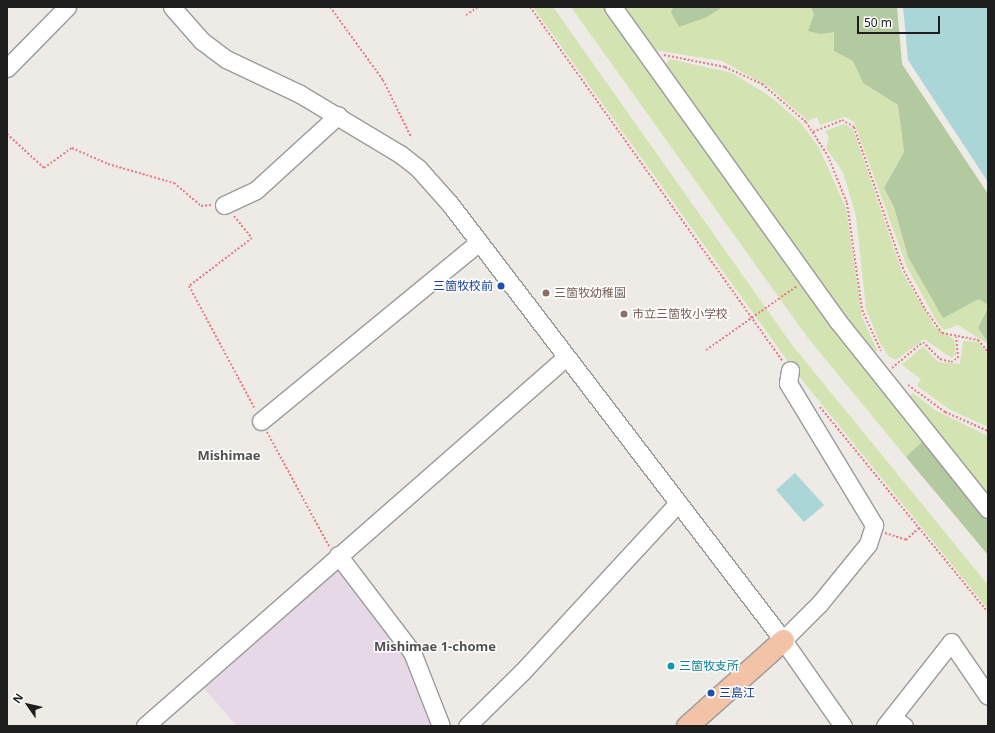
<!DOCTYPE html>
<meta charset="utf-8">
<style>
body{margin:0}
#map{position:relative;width:995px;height:733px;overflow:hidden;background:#eeeae6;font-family:"Noto Sans","Noto Sans JP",sans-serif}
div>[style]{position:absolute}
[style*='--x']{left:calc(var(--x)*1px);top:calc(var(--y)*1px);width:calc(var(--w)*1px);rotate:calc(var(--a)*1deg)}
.industrial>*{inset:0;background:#e6d8e6}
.grass>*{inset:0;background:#d3e3b1}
.forest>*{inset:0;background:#b3c99f}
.water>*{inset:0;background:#abd6d7}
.path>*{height:2px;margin-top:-1px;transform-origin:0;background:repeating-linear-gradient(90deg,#eb7a84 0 2px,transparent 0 4px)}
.roads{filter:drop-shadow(1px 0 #9b9b9b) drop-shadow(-1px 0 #9b9b9b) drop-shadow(0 1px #9b9b9b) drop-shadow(0 -1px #9b9b9b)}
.minor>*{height:17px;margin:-8.5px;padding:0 8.5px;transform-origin:8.5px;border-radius:8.5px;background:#fff}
.major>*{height:21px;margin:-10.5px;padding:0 10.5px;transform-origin:10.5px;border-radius:10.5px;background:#f2c3a7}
.dots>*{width:11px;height:11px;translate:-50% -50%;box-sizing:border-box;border:2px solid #fff;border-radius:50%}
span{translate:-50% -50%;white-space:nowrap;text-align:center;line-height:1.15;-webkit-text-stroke:3px #fff;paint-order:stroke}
.transit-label{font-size:12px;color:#164399}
.right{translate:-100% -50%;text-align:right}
.left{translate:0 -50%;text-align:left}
.education-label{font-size:12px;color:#785e54}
.culture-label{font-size:12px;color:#0d838f}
.neighbourhood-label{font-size:13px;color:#515151;font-weight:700}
.frame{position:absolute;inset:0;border:8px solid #1e1e1e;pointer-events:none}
.north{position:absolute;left:8px;top:685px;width:40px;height:40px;-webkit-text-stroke:3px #fff;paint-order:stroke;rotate:304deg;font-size:11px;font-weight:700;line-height:16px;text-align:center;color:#1e1e1e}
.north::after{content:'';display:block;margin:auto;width:14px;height:18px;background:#1e1e1e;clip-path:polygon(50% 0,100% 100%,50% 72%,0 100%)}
.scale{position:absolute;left:857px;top:16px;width:83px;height:18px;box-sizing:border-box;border:2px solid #1e1e1e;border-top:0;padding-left:5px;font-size:12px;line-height:14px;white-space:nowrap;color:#1e1e1e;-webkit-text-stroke:3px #fff;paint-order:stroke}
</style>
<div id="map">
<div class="industrial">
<div style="clip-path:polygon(336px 563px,411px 663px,436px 726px,237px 726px,201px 685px)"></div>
</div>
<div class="grass">
<div style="clip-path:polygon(533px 7px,553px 7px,792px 345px,988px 585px,988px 609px,794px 370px)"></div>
<div style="clip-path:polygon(571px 7px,605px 7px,925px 439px,906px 457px,808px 338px)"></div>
<div style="clip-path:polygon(619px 7px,673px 7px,671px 12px,707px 17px,723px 7px,811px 7px,821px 34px,834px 31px,834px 51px,853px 61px,863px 83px,898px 105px,904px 152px,884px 188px,894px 207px,908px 257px,943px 317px,979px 299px,988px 305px,978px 328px,988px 344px,958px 325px,944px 330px,937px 322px,907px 267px,854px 122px,845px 117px,820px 125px,817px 117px,808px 121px,769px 87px,722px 61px,648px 49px)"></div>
<div style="clip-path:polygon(670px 59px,732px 73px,768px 95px,800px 122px,819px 148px,846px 208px,862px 317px,877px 350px,872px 356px,664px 66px)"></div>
<div style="clip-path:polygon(844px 124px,853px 129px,902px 272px,935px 327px,954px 339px,956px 354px,952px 358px,924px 339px,896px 360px,889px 357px,879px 341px,866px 309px,856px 216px,843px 172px,826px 148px,829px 137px,825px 131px)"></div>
<div style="clip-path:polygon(963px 341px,978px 342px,988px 355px,988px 427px,949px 409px,917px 386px,921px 379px,902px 365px,923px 346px,938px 362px,960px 364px)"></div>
<div style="clip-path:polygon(913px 393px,935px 410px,988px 436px,988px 500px,907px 399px)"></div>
</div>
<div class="forest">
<div style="clip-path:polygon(673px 7px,723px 7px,707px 17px,679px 27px,671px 12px)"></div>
<div style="clip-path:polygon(811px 7px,897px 7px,902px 64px,988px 194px,988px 305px,979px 299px,943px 318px,908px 257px,894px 207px,884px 188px,904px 152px,898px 105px,863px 83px,853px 61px,834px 51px,834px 32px,821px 34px,808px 31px,814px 15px)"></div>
<div style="clip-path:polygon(988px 307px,988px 343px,978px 328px)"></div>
<div style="clip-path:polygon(925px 439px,988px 521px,988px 555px,906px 457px)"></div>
</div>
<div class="water">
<div style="clip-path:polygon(903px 7px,988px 7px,988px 182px,908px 60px)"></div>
<div style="clip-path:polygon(795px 473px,824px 505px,804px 522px,776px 490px)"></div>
</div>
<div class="path">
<div style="--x:330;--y:7;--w:90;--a:54"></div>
<div style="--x:383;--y:80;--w:64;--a:63.8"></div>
<div style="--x:530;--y:7;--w:434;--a:54.5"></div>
<div style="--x:466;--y:15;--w:14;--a:-34"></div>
<div style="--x:664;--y:55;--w:62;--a:11.1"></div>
<div style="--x:725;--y:67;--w:41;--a:24.7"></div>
<div style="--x:762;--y:84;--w:58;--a:40.8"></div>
<div style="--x:806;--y:122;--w:40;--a:57.1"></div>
<div style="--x:828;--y:156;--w:51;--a:68"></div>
<div style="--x:847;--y:203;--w:108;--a:82"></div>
<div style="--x:862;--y:310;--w:45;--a:65.1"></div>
<div style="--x:813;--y:132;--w:31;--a:-22"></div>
<div style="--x:842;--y:120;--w:14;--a:30"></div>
<div style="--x:854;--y:127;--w:152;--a:70.9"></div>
<div style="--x:904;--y:271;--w:43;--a:61.1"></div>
<div style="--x:925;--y:309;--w:29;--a:55"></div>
<div style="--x:942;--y:333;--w:37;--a:11"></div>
<div style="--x:978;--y:340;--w:16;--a:50"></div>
<div style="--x:7;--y:134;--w:50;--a:42.6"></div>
<div style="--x:44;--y:168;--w:34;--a:-36"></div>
<div style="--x:72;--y:148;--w:39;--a:24"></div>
<div style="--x:108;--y:164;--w:69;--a:16.1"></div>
<div style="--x:174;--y:183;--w:35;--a:40"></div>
<div style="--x:201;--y:206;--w:10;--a:-6"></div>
<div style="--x:234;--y:216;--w:28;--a:51"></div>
<div style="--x:252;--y:238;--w:79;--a:142.7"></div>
<div style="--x:189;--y:286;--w:140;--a:61.8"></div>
<div style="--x:706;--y:350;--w:111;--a:-35.1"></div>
<div style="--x:892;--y:368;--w:40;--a:-40"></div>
<div style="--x:923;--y:342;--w:24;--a:45"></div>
<div style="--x:940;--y:359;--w:11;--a:15"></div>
<div style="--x:951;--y:362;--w:8;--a:-30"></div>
<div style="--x:958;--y:358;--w:21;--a:-95"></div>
<div style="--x:908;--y:385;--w:46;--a:36.1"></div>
<div style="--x:945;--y:412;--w:47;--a:23.8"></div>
<div style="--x:820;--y:407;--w:265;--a:50.7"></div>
<div style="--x:267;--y:432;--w:130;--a:61.5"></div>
<div style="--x:885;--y:533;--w:22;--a:18"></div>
<div style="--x:906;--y:540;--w:18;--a:-43"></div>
</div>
<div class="roads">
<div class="minor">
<div style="--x:172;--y:7;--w:45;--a:48.6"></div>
<div style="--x:202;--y:41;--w:30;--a:37"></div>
<div style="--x:226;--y:59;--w:82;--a:25.3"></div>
<div style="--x:300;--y:94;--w:117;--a:31"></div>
<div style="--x:400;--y:154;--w:23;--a:38"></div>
<div style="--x:418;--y:168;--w:48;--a:48.4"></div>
<div style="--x:450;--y:204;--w:549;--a:52.63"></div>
<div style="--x:783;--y:640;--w:105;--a:55.1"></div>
<div style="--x:613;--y:7;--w:385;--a:54.4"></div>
<div style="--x:837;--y:320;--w:242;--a:51.4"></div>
<div style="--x:7;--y:68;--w:86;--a:-45.5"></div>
<div style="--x:224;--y:205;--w:35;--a:-25"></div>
<div style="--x:256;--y:190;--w:111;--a:-42.4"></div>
<div style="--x:261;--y:421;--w:282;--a:-39.4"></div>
<div style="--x:338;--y:555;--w:122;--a:52.7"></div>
<div style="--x:412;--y:652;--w:79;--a:68.6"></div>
<div style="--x:783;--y:640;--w:52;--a:-45"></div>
<div style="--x:820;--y:603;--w:76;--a:-50.9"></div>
<div style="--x:868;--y:544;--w:20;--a:-72"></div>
<div style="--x:874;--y:525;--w:166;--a:-121.2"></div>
<div style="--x:788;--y:383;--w:13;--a:-81"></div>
<div style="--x:892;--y:717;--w:15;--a:37"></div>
<div style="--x:145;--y:726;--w:560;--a:-41.23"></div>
<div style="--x:467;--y:726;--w:78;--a:-44.5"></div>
<div style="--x:523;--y:671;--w:229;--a:-47.3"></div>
<div style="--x:885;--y:726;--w:107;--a:-51.8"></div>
<div style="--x:951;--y:642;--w:65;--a:55.6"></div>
</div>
<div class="major">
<div style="--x:687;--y:726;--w:129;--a:-41.9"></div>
</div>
</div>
<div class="dots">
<div style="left:501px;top:286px;background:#1a4fb4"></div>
<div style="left:546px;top:293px;background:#8d6e63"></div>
<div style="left:624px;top:314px;background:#8d6e63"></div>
<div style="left:671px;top:666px;background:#0f9aa8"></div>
<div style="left:711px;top:693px;background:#1a4fb4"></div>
</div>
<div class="transit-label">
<span class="right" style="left:493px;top:286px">三箇牧校前</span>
<span class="left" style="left:719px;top:693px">三島江</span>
</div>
<div class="education-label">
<span class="left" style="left:554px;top:293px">三箇牧幼稚園</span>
<span class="left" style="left:632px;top:314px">市立三箇牧小学校</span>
</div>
<div class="culture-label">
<span class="left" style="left:679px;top:666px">三箇牧支所</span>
</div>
<div class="neighbourhood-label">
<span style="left:229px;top:455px">Mishimae</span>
<span style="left:435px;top:646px">Mishimae 1-chome</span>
</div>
<div class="frame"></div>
<div class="north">N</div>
<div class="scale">50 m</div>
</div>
